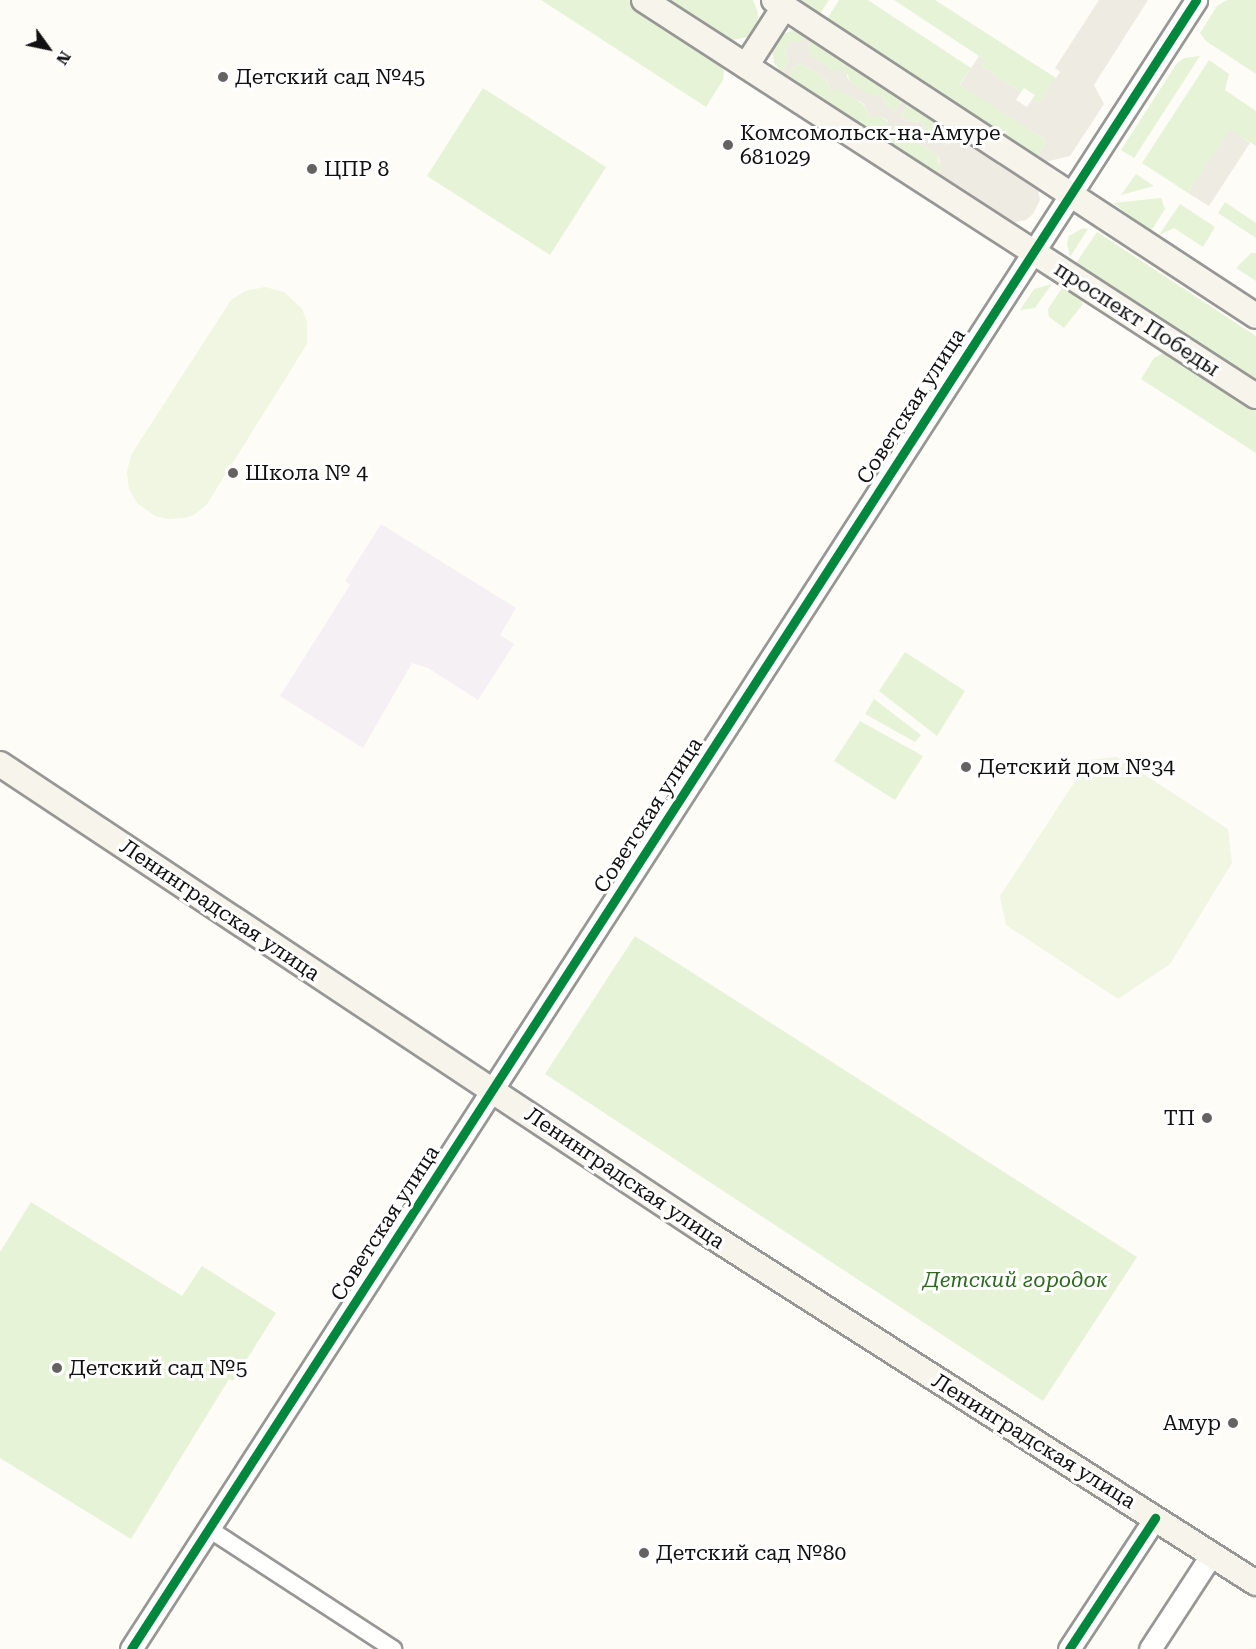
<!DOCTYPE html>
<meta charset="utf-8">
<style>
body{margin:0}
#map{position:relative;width:1256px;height:1649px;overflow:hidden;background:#fdfcf7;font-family:"Roboto Serif",serif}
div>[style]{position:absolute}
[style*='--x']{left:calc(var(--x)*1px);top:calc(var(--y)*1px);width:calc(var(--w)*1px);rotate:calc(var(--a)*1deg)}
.industrial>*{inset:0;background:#f5f0f3}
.green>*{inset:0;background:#e7f3d7}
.pitch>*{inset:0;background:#f0f6e1}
.plaza>*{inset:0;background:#edebe2}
.roads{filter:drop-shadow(2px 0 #979795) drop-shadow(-2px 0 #979795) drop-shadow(0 2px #979795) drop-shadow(0 -2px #979795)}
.minor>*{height:16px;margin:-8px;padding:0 8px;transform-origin:8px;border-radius:8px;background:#fffffe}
.tertiary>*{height:21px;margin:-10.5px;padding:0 10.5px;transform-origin:10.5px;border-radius:10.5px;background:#fffffe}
.secondary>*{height:24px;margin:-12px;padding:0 12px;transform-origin:12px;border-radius:12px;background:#f6f4eb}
.cycleway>*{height:9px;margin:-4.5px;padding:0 4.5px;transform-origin:4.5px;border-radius:4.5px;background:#00873e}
.dots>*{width:16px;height:16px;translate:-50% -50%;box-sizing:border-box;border:3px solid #fff;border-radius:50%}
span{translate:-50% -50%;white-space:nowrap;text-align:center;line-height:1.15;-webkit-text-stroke:6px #fff;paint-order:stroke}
.poi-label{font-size:21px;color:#111}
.left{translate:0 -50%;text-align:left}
.right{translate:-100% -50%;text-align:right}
.street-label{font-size:21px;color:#111}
.park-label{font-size:21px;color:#2f6b1f;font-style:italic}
.north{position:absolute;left:18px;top:18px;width:60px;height:60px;-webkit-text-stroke:4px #fff;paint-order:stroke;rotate:123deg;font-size:16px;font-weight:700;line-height:24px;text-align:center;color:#111}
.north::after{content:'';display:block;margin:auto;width:21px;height:27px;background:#111;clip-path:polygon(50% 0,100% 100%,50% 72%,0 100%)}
</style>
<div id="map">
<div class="industrial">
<div style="clip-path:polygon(381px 524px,516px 608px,500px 635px,514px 644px,478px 700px,428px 668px,412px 663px,363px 748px,280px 696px,350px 585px,345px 581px)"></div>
</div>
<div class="green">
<div style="clip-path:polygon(541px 0,629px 0,721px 62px,724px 70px,723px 80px,706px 107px)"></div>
<div style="clip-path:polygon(667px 0,753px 0,758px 13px,757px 26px,748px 37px,733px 40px,724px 37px)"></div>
<div style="clip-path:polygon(798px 0,829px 0,820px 14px)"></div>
<div style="clip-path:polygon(839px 0,868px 0,971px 68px,960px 84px,1043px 138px,1046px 144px,1036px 158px,827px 19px)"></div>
<div style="clip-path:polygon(894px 0,935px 0,1056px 78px,1039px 103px,1032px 99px,1035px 95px,1024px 88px,1021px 92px,982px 67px,985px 60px)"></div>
<div style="clip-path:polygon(1227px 0,1256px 0,1256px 74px,1206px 41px,1200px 33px,1217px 6px)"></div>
<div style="clip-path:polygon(798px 29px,808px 32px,802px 42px,793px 42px,786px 48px,785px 55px,789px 62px,782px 73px,774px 63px,772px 51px,783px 34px)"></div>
<div style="clip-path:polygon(815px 37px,905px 95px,895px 111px,887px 106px,881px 96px,870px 96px,849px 81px,848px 75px,832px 70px,809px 55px,808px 47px)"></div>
<div style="clip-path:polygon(1200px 56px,1134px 158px,1121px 150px,1177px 63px,1184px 58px)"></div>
<div style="clip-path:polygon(1209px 60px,1229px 74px,1225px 90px,1256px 111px,1256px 146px,1230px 130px,1188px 193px,1142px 163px)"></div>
<div style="clip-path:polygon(803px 64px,826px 79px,831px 90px,842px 90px,864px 105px,869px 116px,881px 116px,888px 122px,879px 136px,789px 77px,795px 65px)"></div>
<div style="clip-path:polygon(483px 88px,606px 167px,550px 255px,427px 176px)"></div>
<div style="clip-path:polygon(911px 99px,966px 137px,954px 139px,946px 145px,926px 132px,921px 122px,909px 121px,901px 116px)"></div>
<div style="clip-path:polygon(895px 126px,903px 131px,906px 141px,919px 143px,939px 156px,938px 161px,946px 183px,885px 141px)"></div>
<div style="clip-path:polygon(1136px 174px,1154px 186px,1121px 195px)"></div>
<div style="clip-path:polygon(1161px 198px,1165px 209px,1151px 231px,1113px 203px)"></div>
<div style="clip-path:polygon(1225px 202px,1256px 223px,1256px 238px,1218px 213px)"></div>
<div style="clip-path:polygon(1180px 204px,1215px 227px,1203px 247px,1174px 228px,1159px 235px)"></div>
<div style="clip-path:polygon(1083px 228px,1088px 229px,1070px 257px,1067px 244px,1069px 236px)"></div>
<div style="clip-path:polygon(1097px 232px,1256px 336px,1256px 384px,1074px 266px)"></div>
<div style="clip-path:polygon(1251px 253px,1256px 253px,1256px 281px,1236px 268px)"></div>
<div style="clip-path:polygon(1052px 284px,1035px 308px,1020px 310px,1034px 289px)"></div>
<div style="clip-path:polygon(1064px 285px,1080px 295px,1083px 304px,1064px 328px,1049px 317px,1048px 309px)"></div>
<div style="clip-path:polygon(1165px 352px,1170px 352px,1256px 406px,1256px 453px,1141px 379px,1154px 358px)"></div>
<div style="clip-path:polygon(905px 652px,965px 691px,937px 736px,879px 691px)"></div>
<div style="clip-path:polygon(874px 699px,921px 735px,915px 742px,865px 714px)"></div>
<div style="clip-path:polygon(860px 721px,923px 756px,895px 800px,834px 761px)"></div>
<div style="clip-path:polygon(635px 936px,1137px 1257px,1043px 1401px,545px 1074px)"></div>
<div style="clip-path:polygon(31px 1202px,182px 1296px,202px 1266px,276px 1313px,233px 1381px,229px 1379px,131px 1539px,0 1458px,0 1252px)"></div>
</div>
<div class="pitch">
<div style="clip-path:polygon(265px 287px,284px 292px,302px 309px,307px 322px,307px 344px,207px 504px,194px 515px,183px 518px,167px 519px,155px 516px,137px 503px,129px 489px,127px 472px,131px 455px,231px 300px,245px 291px)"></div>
<div style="clip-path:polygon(1117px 757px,1228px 829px,1232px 863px,1170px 964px,1118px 999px,1006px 925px,1000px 896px,1089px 760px)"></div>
</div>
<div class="plaza">
<div style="clip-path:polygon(1099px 0,1148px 0,1094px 85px,1104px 104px,1070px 156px,1045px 162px,1036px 158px,1046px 144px,1043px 138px,960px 85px,979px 56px,985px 60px,982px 67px,1021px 92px,1016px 100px,1027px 107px,1032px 99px,1039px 103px,1060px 72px,1055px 68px)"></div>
<div style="clip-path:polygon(808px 32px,815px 37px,808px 47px,810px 55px,832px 70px,845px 71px,849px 81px,870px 95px,881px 96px,887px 106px,895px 111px,905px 95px,911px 99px,901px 116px,909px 121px,921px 122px,926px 132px,946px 145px,966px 137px,1037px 184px,1040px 200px,1033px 214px,1026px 220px,1010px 223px,946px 183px,940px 172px,939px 156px,919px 143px,906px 141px,902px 131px,895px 126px,885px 141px,879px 136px,888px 121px,881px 116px,869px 116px,864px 104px,842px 91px,831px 90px,826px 79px,803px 64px,795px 65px,789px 77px,782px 73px,789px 62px,785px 55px,786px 48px,793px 42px,802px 42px)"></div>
<div style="clip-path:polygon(1230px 129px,1250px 143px,1209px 206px,1188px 193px)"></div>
</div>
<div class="roads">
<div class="minor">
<div style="--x:209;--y:1529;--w:220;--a:33.1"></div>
</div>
<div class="tertiary">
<div style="--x:131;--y:1649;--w:1963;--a:-57.14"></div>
<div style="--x:1069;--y:1649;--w:157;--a:-56.7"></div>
<div style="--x:1150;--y:1649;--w:113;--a:-56.9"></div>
</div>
<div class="secondary">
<div style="--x:644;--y:0;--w:729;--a:32.91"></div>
<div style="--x:774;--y:0;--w:576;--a:33.25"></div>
<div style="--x:746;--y:66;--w:70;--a:-57.2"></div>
<div style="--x:0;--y:764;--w:848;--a:33.56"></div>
<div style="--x:707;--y:1233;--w:651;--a:32.52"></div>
</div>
</div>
<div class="cycleway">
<div style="--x:131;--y:1649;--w:1963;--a:-57.14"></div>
<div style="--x:1069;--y:1649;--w:157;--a:-56.7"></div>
</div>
<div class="dots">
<div style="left:223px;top:77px;background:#646362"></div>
<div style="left:728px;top:145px;background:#646362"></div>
<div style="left:312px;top:169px;background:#646362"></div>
<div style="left:233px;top:473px;background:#646362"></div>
<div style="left:966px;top:767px;background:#646362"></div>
<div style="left:1207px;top:1118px;background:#646362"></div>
<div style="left:57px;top:1368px;background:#646362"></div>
<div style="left:1233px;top:1423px;background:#646362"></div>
<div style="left:644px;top:1553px;background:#646362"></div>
</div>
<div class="poi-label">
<span class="left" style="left:235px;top:77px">Детский сад №45</span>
<span class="left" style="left:740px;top:145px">Комсомольск-на-Амуре<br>681029</span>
<span class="left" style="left:324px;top:169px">ЦПР 8</span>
<span class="left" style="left:245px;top:473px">Школа № 4</span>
<span class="left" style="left:978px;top:767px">Детский дом №34</span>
<span class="right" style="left:1195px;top:1118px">ТП</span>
<span class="left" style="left:69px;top:1368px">Детский сад №5</span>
<span class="right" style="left:1221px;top:1423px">Амур</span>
<span class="left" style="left:656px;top:1553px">Детский сад №80</span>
</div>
<div class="street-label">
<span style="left:1137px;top:319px;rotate:33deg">проспект Победы</span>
<span style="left:911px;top:406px;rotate:-57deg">Советская улица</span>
<span style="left:648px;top:815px;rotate:-57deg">Советская улица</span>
<span style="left:220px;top:910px;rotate:34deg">Ленинградская улица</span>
<span style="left:625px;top:1178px;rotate:34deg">Ленинградская улица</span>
<span style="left:385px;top:1223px;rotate:-57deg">Советская улица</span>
<span style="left:1034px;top:1441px;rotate:32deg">Ленинградская улица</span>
</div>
<div class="park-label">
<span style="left:1015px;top:1280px">Детский городок</span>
</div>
<div class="north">N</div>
</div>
